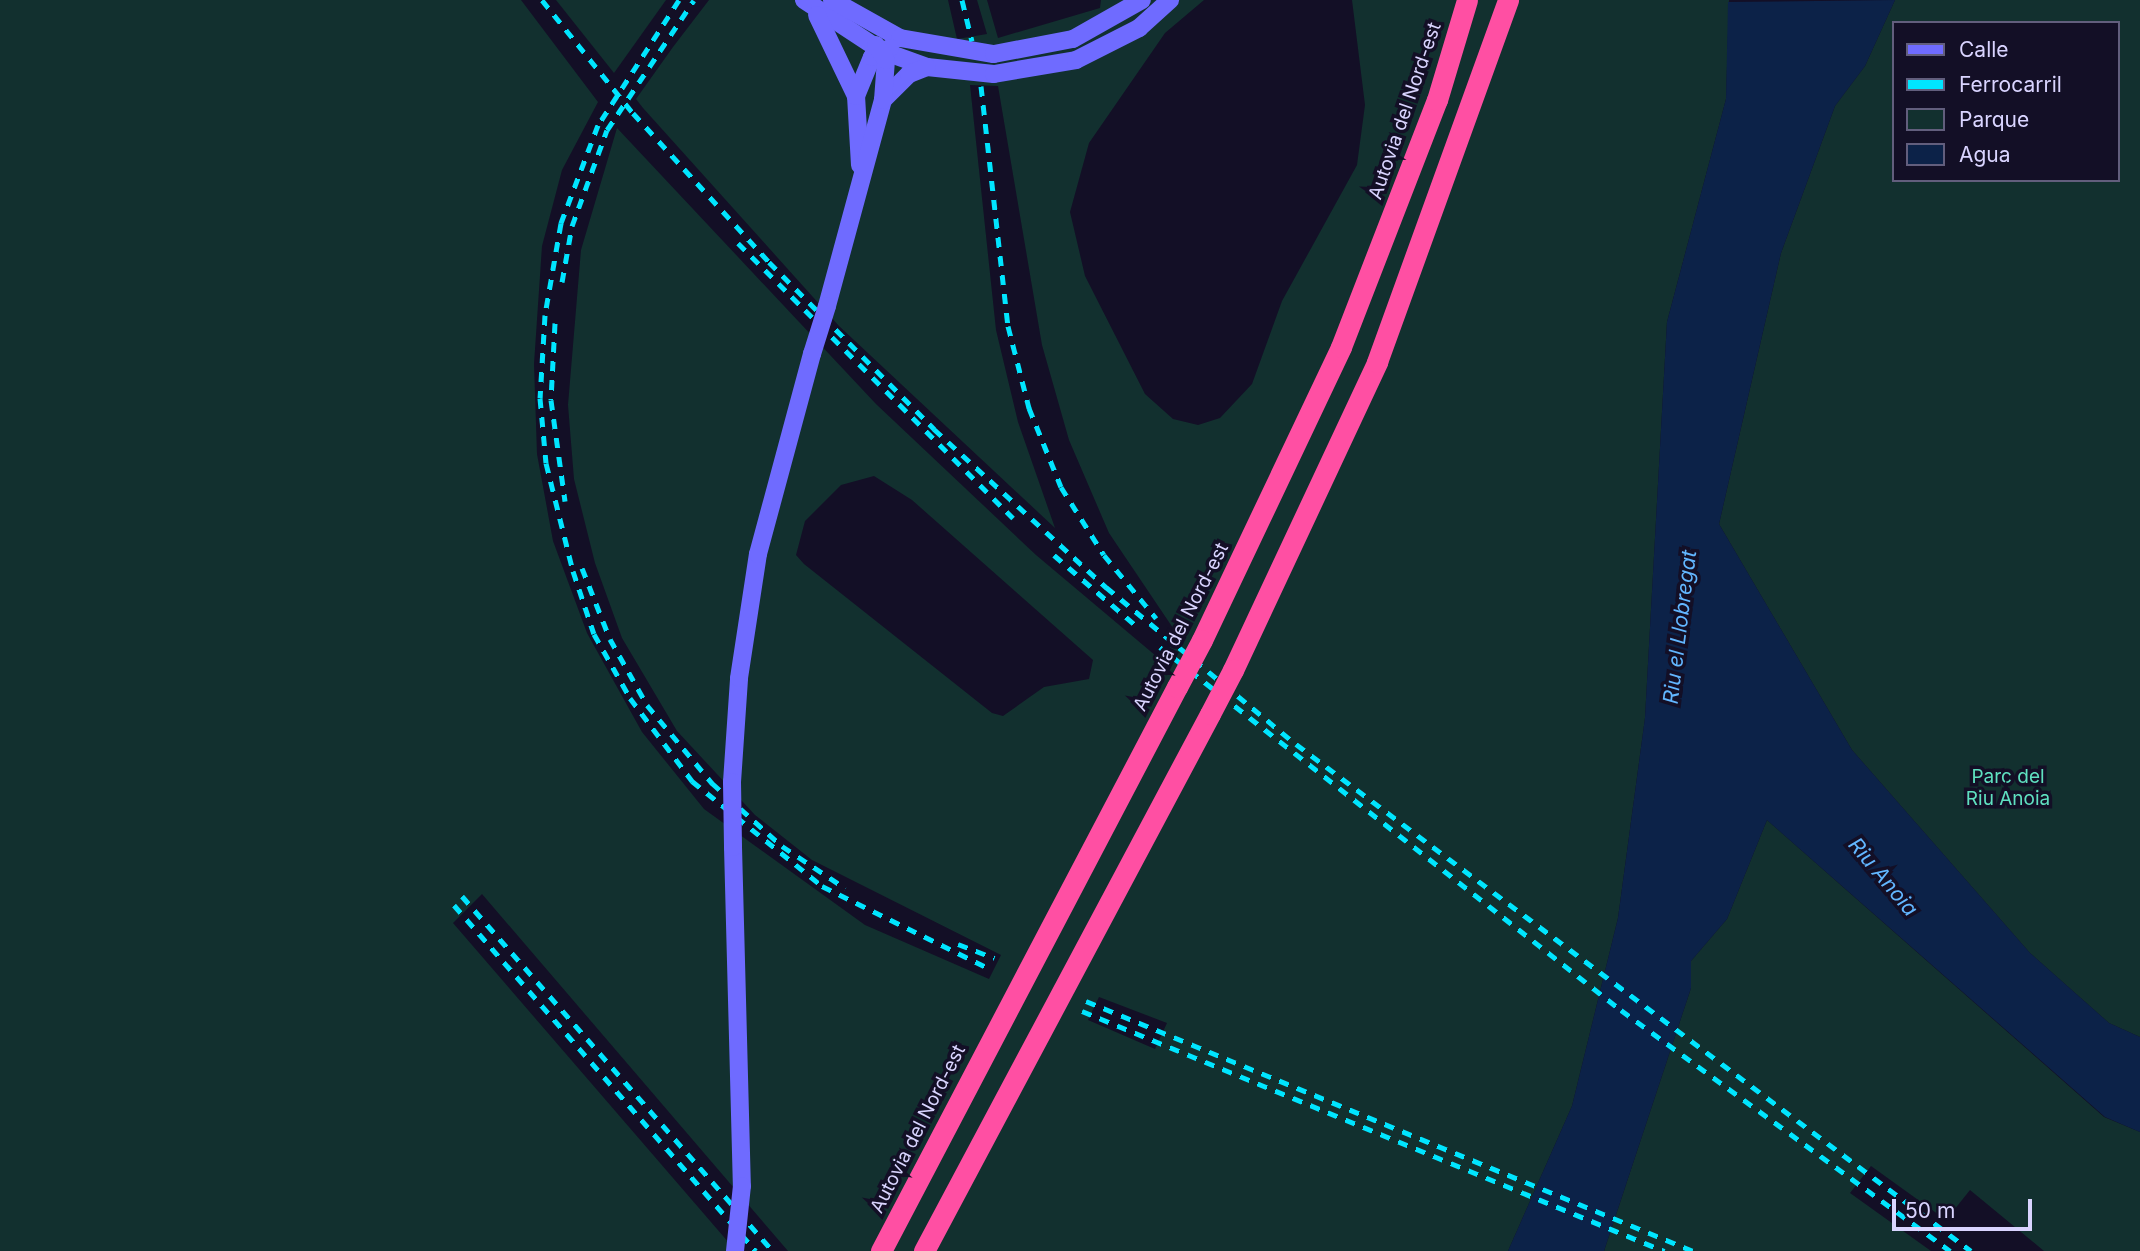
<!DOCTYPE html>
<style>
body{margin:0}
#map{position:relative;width:2140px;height:1251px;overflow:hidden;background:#130f26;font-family:Inter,sans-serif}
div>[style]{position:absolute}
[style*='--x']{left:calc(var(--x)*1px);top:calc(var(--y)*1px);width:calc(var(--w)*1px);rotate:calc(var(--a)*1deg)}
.green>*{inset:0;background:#12302f}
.water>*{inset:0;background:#0c2248}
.secondary>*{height:18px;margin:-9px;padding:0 9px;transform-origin:9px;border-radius:9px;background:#6f6bff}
.motorway>*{height:21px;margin:-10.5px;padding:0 10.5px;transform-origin:10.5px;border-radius:10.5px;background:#ff4fa3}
.rail>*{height:5px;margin-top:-2.5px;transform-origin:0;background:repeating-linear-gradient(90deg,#00e5ff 0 10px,transparent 0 19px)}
.secondary-bridge>*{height:18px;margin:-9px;padding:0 9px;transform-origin:9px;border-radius:9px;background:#6f6bff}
.motorway-bridge>*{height:21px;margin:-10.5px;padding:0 10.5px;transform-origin:10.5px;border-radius:10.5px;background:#ff4fa3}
span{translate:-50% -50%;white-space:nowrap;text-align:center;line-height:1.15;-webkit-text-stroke:7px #130f26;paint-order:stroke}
.street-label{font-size:19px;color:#d9d4ff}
.park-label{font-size:19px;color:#5fe0c0}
.water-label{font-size:21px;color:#62b6ff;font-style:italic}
.legend{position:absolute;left:1892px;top:21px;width:228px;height:161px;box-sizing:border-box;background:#130f26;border:2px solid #625e7d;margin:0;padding:9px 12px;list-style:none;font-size:21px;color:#d9d4ff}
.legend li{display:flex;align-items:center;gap:14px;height:35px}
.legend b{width:35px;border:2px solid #625e7d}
.scale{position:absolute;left:1892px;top:1199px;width:140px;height:32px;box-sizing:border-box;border:4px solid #d9d4ff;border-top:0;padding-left:9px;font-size:21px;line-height:24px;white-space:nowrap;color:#d9d4ff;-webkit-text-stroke:5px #130f26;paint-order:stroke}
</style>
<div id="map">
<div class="green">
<div style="clip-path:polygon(evenodd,0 0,521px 0,598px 102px,562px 170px,542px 246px,534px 364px,537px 454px,553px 541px,587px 633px,642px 732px,704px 809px,865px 925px,989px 979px,1001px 955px,812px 860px,755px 815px,677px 731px,622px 638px,595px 563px,574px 479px,568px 405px,581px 250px,617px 128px,876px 404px,1036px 555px,1162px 661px,1177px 634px,1109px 533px,1069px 440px,1042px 345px,998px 86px,970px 85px,996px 330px,1018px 422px,1055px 528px,839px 326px,643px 108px,636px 99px,673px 47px,709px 0,948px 0,957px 39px,987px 34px,977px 0,987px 0,998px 38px,1100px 8px,1101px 0,1204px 0,1165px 33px,1089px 143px,1070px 212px,1085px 276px,1145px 394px,1173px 419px,1198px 425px,1220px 418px,1252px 384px,1282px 301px,1357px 165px,1365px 105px,1352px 0,1729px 0,1726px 99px,1667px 322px,1645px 718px,1618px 918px,1572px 1106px,1508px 1251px,788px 1251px,482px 894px,453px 923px,736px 1251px,0 1251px,0 0,874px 476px,912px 500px,1093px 660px,1089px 679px,1044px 687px,1003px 716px,992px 713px,804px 564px,796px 555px,805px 521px,841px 485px,874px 476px,0 0,1099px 997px,1167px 1023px,1155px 1049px,1088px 1020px,1099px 997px)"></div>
<div style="clip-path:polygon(556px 0,666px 0,614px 73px)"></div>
<div style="clip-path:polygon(evenodd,1895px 0,2140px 0,2140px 1037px,2109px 1023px,2030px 953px,1852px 750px,1719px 524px,1781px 253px,1835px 106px,1865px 66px,1895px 0,1893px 23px,2117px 23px,2117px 180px,1893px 180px,1893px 23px)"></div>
<div style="clip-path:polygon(1767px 820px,2104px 1117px,2140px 1132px,2140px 1251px,2044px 1251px,1970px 1190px,1946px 1220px,1871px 1166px,1850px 1193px,1931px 1251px,1604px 1251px,1691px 988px,1691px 961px,1727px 919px)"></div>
</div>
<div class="water">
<div style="clip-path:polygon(1895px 0,1865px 66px,1835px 106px,1781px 253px,1719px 524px,1852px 750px,2030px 953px,2109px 1023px,2140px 1037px,2140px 1132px,2105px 1117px,1767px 820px,1727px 919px,1691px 961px,1691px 988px,1604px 1251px,1508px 1251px,1572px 1106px,1618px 918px,1645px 718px,1667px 322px,1726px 99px,1728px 2px)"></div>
</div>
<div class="secondary">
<div style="--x:804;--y:0;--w:91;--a:33.3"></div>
<div style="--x:880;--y:50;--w:50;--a:19.9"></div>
<div style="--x:927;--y:67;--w:67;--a:6"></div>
<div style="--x:994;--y:74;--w:83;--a:-9.7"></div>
<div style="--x:1076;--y:60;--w:71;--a:-26.9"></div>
<div style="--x:1139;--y:28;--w:42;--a:-42.1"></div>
<div style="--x:832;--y:0;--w:78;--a:29.2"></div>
<div style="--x:900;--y:38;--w:95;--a:9.7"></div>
<div style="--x:994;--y:54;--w:80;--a:-10.8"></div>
<div style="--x:1073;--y:39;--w:79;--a:-29.5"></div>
<div style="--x:817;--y:15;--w:90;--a:64.3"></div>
<div style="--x:883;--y:100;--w:37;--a:-45"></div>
<div style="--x:909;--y:74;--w:19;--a:-21"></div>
<div style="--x:860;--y:165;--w:69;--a:-93.3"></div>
<div style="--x:856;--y:96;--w:42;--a:-67.7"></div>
<div style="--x:872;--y:57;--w:20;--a:-27"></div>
<div style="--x:827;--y:306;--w:213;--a:-74.8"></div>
<div style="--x:883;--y:100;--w:40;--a:-85.7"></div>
<div style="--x:886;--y:60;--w:18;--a:-124"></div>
<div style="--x:732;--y:782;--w:104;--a:-86.1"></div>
<div style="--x:739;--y:678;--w:125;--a:-81.3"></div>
<div style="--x:758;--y:554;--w:207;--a:-74.9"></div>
<div style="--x:733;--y:847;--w:339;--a:88.5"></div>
</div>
<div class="motorway">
<div style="--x:1202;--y:640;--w:324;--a:-64.6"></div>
<div style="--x:1341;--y:347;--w:265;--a:-68.8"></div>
<div style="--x:1437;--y:100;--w:104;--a:-73.3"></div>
<div style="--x:1233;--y:670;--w:340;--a:-64.9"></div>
<div style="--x:1377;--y:362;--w:385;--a:-70.1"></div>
<div style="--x:881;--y:1251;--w:637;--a:-62.31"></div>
<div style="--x:924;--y:1251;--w:608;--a:-61.96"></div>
</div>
<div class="rail">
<div style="--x:542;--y:0;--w:145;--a:51.2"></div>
<div style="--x:633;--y:113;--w:202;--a:47.6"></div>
<div style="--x:769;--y:262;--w:235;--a:45.3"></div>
<div style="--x:934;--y:429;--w:234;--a:42.6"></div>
<div style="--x:1106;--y:587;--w:246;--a:39.6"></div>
<div style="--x:1296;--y:744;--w:844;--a:36.91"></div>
<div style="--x:679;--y:0;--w:149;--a:122.9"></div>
<div style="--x:598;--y:125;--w:105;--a:110.7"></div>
<div style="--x:561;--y:223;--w:93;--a:99.9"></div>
<div style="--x:545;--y:315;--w:83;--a:93.4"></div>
<div style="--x:540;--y:398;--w:65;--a:84.7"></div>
<div style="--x:546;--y:463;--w:111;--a:76"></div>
<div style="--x:573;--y:571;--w:66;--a:71.6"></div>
<div style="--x:594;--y:634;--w:73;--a:60.6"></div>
<div style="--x:630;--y:698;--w:104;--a:53.2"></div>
<div style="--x:692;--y:781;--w:167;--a:38.9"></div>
<div style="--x:822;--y:886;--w:187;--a:26.3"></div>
<div style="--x:962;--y:0;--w:42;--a:76.3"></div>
<div style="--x:981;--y:86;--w:242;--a:83.6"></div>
<div style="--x:1008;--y:326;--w:85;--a:75.6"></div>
<div style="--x:1029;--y:408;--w:85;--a:67.9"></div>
<div style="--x:1061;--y:487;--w:80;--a:57.7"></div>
<div style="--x:1104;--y:555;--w:82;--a:50.5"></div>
<div style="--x:738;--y:243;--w:389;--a:45"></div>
<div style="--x:562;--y:282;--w:57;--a:-79.9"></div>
<div style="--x:572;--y:226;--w:102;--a:-70"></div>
<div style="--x:607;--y:130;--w:156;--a:-56.2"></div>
<div style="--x:555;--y:323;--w:77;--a:93"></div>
<div style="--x:551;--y:400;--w:102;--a:82.1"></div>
<div style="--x:1054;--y:555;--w:112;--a:40.7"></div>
<div style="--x:582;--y:568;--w:76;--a:68.5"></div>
<div style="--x:610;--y:639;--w:76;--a:60.7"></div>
<div style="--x:647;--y:705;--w:102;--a:50.2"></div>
<div style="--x:712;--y:783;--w:94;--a:42"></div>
<div style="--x:782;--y:846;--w:76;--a:33.7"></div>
<div style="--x:1160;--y:647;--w:587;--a:38.22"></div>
<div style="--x:1621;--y:1010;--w:408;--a:36.2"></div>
<div style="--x:462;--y:896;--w:472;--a:48.8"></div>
<div style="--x:454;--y:905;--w:459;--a:48.9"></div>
<div style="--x:958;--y:944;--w:39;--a:21"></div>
<div style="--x:1086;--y:1001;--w:656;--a:22.38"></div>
<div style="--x:1082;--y:1011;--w:630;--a:22.41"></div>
</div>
<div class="secondary-bridge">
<div style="--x:812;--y:354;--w:50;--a:-72.6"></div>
<div style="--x:732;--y:782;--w:65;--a:89.1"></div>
<div style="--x:735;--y:1251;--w:65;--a:-83.9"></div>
</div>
<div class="motorway-bridge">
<div style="--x:1177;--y:687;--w:53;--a:-62"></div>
<div style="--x:1210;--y:714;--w:50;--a:-62.4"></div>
</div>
<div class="street-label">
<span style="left:1405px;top:111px;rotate:-71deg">Autovia del Nord-est</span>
<span style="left:1181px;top:627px;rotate:-63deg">Autovia del Nord-est</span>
<span style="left:918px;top:1129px;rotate:-63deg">Autovia del Nord-est</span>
</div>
<div class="park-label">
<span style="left:2008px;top:788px">Parc del<br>Riu Anoia</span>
</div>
<div class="water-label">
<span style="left:1680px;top:627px;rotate:-83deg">Riu el Llobregat</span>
<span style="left:1883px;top:877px;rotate:50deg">Riu Anoia</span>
</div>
<ul class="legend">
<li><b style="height:9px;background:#6f6bff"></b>Calle</li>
<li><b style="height:9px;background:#00e5ff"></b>Ferrocarril</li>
<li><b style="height:19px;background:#12302f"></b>Parque</li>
<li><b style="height:19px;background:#0c2248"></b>Agua</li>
</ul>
<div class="scale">50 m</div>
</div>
